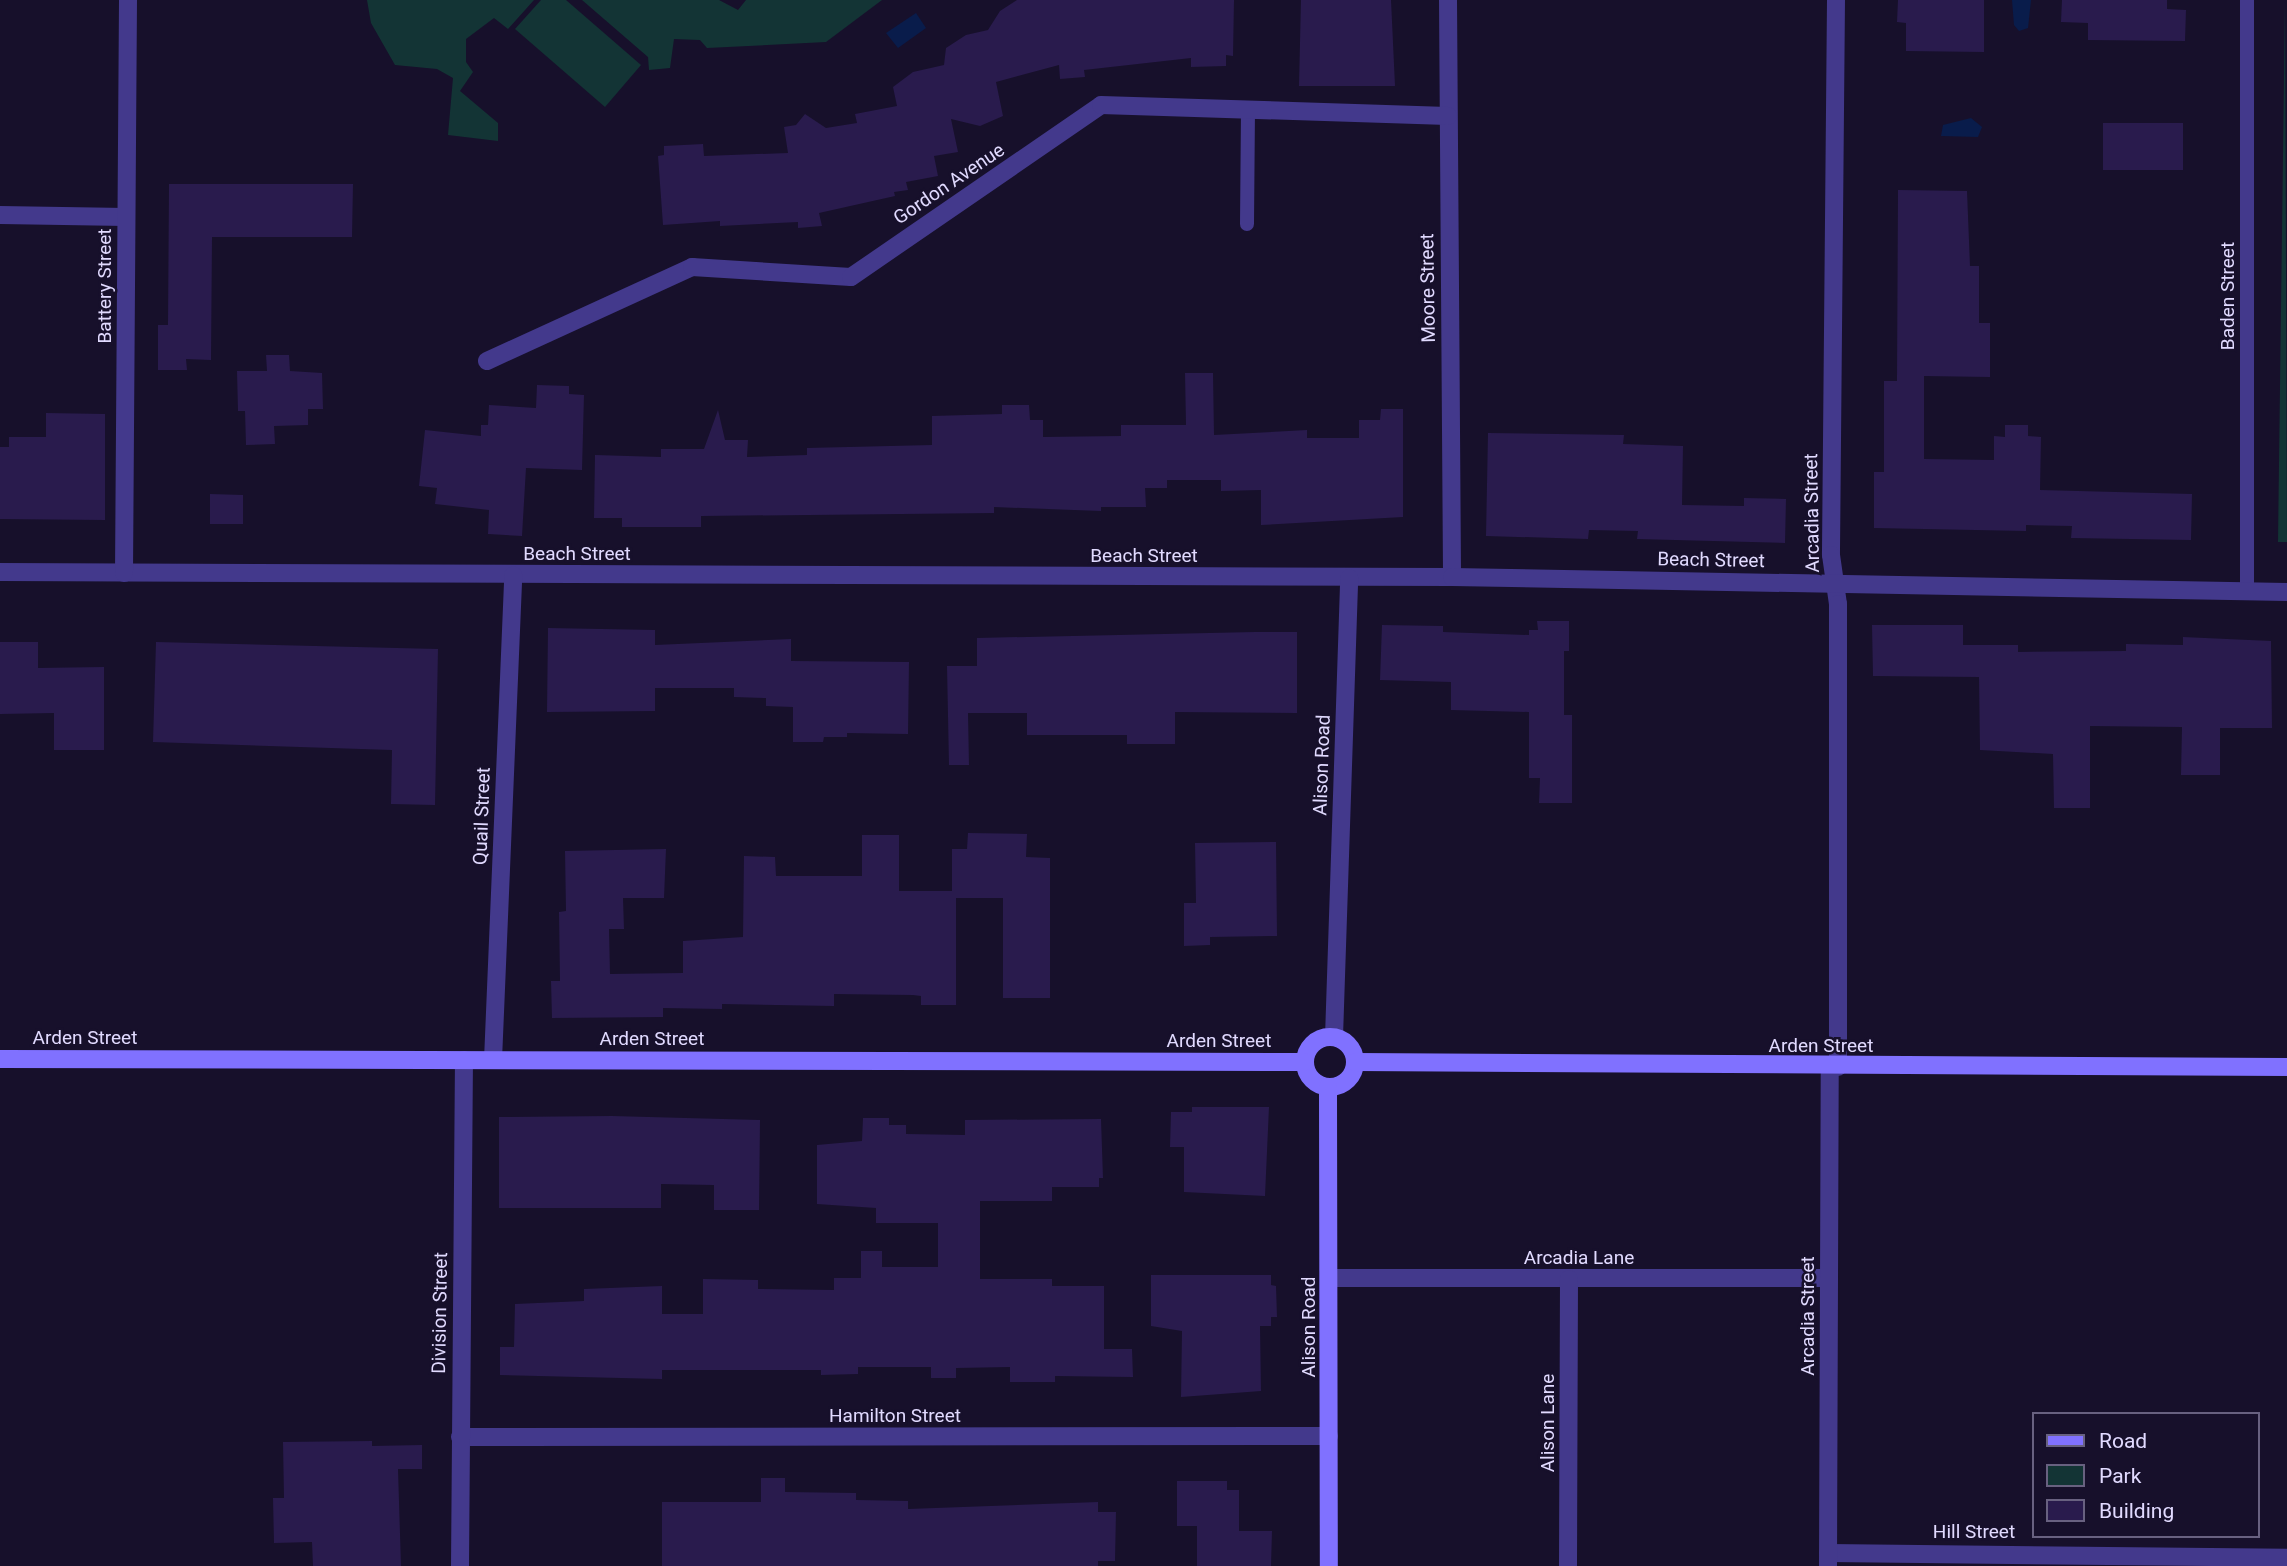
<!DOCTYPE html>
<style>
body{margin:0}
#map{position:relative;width:2287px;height:1566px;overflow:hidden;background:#17102b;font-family:Roboto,sans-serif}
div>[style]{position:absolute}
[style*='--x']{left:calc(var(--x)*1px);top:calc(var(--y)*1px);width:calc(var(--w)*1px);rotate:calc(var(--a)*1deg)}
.green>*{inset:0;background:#133435}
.water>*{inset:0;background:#091c4b}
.building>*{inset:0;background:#291b4d}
.lane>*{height:14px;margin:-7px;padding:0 7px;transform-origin:7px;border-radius:7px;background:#43398c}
.street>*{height:18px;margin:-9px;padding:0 9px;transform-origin:9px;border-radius:9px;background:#43398c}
.secondary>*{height:18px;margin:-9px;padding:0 9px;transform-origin:9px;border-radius:9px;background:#8071ff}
.secondary>.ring{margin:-9px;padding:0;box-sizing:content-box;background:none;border:18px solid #8071ff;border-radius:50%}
span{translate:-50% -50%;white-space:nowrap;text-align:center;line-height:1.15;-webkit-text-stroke:5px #17102b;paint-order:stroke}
.street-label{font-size:19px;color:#e1daff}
.legend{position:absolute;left:2032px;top:1412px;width:228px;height:126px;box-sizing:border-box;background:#17102b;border:2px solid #686180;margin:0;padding:9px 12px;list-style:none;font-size:21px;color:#e1daff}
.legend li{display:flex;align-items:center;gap:14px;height:35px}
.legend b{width:35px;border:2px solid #686180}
</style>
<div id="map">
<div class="green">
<div style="clip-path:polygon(367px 0,534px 0,508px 29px,494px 18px,466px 39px,466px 62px,473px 72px,460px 91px,498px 123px,498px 141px,448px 135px,453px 78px,437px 69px,395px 65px,371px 23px)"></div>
<div style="clip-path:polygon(541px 0,566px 0,641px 65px,605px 107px,515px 29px)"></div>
<div style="clip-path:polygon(582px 0,719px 0,738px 10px,746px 0,882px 0,826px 42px,707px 48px,700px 40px,674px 39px,670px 68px,649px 70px,648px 57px)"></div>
<div style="clip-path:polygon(2285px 0,2287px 542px,2278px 542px)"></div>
</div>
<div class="water">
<div style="clip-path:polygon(2012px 0,2031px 0,2028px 28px,2019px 31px,2014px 25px)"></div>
<div style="clip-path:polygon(916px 13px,926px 28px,898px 48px,886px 33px)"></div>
<div style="clip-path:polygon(1971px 118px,1982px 127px,1978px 137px,1941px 136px,1943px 125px)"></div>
</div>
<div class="building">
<div style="clip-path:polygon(1017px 0,1234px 0,1233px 56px,1226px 55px,1226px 66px,1191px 67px,1191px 58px,1084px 70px,1085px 77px,1060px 79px,1059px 65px,996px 82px,1003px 116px,980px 126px,951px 119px,958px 152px,934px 156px,938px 176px,906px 182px,908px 190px,894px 192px,895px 196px,819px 213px,822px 226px,798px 228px,798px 222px,720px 226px,720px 221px,663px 225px,658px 156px,664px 155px,664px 146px,703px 144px,704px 156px,788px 153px,784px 127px,796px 125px,805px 114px,826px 128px,857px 123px,855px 114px,897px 106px,893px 87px,913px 72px,944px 65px,946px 48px,966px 35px,988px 30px,1000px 11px)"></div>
<div style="clip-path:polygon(1301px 0,1391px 0,1395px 86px,1299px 86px)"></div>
<div style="clip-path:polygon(1898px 0,1984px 0,1984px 52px,1906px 51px,1906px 23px,1897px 22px)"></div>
<div style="clip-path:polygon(2062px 0,2167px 0,2167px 9px,2186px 10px,2185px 41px,2088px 40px,2088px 23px,2061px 22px)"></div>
<div style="clip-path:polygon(2103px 123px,2183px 123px,2183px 170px,2103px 170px)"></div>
<div style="clip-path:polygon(169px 184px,353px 184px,352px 237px,212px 237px,211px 360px,186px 359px,187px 370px,158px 370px,158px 325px,168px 325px)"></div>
<div style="clip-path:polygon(1898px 190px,1967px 191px,1970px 266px,1979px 266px,1979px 323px,1990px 323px,1990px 377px,1924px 376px,1924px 459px,1994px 460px,1994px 436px,2005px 437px,2005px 425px,2028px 425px,2028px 436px,2041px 437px,2040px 490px,2192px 494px,2191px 540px,2071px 538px,2072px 526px,2026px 525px,2026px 531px,1874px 528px,1874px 472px,1884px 472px,1884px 381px,1897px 381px)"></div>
<div style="clip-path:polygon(266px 355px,289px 355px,290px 371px,322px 373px,323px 409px,308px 409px,308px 425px,274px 426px,275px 444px,246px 445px,245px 411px,238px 411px,237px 371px,267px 371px)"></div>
<div style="clip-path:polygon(1185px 373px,1213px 373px,1214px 435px,1307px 430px,1307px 438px,1359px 438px,1359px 420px,1380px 420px,1381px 409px,1403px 409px,1403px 517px,1261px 525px,1261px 490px,1221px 491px,1221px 480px,1167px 480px,1167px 488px,1145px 488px,1146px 507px,1101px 507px,1101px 511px,994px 507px,994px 513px,701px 516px,701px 527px,622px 527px,622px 518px,594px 518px,595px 455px,661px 457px,661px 449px,704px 449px,718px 410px,725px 440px,748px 440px,747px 457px,807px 455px,807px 448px,932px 445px,932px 416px,1002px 414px,1002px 405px,1029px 405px,1030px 420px,1043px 420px,1043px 437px,1121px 436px,1121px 425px,1186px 425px)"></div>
<div style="clip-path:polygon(537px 385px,569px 386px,569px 394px,584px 395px,582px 470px,526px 468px,522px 536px,488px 534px,489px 510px,435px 504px,437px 488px,419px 486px,425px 430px,481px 436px,481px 425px,488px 425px,489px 405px,536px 408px)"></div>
<div style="clip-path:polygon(46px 413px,105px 414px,105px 520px,0 519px,0 447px,9px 447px,9px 437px,46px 437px)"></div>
<div style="clip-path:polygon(1488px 433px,1624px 435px,1623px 444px,1683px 446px,1682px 505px,1744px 506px,1744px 498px,1786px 499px,1785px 543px,1637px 539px,1638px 531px,1589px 530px,1588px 539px,1486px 536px)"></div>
<div style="clip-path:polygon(210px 494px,243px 495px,243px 524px,210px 524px)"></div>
<div style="clip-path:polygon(1537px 621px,1569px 621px,1569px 651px,1564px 651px,1564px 715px,1572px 715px,1572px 803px,1539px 803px,1540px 778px,1529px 778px,1529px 712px,1451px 710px,1451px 682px,1380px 680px,1382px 625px,1443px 626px,1443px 632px,1529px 635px,1529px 630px,1538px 630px)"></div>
<div style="clip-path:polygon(1872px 625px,1963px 625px,1963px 645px,2018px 645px,2018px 652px,2126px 651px,2126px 644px,2183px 645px,2183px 637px,2271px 641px,2272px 728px,2220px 728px,2220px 775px,2181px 775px,2182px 727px,2090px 726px,2090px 808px,2054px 808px,2053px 754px,1980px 750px,1979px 677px,1873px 676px)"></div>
<div style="clip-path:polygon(548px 628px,655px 630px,655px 645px,791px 639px,791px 661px,909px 662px,908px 734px,847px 733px,847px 737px,824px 737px,823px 742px,793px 742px,793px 707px,766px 706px,766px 698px,734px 697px,734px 688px,655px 688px,655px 711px,547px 712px)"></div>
<div style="clip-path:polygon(1255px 632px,1297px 632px,1297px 713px,1175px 712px,1175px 744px,1127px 744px,1127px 735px,1027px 735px,1027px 713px,968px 713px,969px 765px,949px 765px,947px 666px,977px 666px,977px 638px)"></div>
<div style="clip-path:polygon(0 642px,38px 642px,38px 668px,104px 667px,104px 750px,54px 750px,54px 713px,0 714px)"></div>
<div style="clip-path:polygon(156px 642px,438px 649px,435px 805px,391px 804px,392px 750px,153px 742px)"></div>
<div style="clip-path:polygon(968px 833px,1027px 834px,1026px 857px,1050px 858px,1050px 998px,1003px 998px,1003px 898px,956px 898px,956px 1005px,921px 1005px,921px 996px,913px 995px,834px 994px,834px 1006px,722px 1004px,722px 1009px,663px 1008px,663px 1017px,552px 1018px,551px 981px,560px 981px,559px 912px,566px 911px,565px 851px,666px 849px,664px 898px,623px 898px,624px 929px,609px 929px,610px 974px,683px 973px,683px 941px,743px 937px,744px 856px,775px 857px,776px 876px,862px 876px,862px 835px,899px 835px,899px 891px,952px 891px,952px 849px,967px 849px)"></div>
<div style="clip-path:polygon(1276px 842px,1277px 936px,1210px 937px,1210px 945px,1184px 946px,1184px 903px,1196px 903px,1195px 843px)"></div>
<div style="clip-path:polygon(1192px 1107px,1269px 1107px,1265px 1196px,1184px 1192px,1184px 1147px,1170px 1147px,1171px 1112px,1192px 1112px)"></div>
<div style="clip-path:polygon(612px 1116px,760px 1120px,759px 1210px,714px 1210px,714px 1185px,661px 1184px,661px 1208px,499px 1208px,499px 1117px)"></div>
<div style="clip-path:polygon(863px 1118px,889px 1118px,889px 1125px,906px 1125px,906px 1134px,965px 1135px,965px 1120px,1101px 1119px,1103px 1178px,1099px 1178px,1099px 1187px,1052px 1187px,1052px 1201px,980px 1201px,980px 1279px,1052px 1279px,1052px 1286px,1104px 1286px,1104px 1349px,1132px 1349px,1133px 1377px,1055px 1376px,1055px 1382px,1010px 1382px,1010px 1367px,956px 1368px,956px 1378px,931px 1378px,931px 1367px,858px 1367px,858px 1374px,821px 1375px,821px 1370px,662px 1370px,662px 1379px,500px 1375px,500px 1347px,514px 1347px,515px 1304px,584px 1301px,584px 1289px,662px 1286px,662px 1314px,703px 1314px,703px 1279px,758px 1280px,758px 1289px,834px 1290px,834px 1278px,861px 1278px,861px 1251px,882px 1251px,882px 1267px,938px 1267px,938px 1223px,876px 1223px,876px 1208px,817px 1204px,817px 1145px,862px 1141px)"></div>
<div style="clip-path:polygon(1151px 1275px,1271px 1275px,1271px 1285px,1276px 1286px,1277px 1317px,1271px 1317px,1271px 1326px,1260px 1326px,1261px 1391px,1181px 1397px,1182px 1331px,1151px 1326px)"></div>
<div style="clip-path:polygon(372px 1441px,372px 1446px,422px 1445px,422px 1469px,398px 1469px,401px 1566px,313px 1566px,312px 1542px,274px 1543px,273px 1498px,284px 1498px,283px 1442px)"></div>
<div style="clip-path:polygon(761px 1478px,785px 1478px,785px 1492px,856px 1493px,856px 1500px,908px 1501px,908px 1509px,1098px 1502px,1098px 1512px,1116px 1512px,1115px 1561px,1098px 1561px,1098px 1566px,662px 1566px,662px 1502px,761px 1502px)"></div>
<div style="clip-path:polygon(1177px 1481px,1227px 1481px,1227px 1490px,1239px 1490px,1239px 1531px,1272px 1531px,1271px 1566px,1197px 1566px,1197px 1526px,1177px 1526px)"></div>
</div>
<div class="lane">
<div style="--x:1247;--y:224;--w:114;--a:-89.5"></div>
<div style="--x:2247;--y:591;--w:591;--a:-90"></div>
</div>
<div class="street">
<div style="--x:1448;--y:0;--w:577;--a:89.6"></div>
<div style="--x:1836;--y:0;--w:555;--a:90.52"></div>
<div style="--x:1831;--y:555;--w:49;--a:81.9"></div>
<div style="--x:1838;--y:604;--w:463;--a:90"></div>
<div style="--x:0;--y:215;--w:126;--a:0.9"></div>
<div style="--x:487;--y:361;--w:226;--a:-24.6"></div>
<div style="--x:692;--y:267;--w:159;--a:3.6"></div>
<div style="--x:851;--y:277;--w:303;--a:-34.5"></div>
<div style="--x:1101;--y:105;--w:347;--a:1.8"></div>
<div style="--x:0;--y:572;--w:1452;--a:0.2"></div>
<div style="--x:1452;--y:577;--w:835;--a:1.03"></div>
<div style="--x:124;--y:573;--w:573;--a:-89.6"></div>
<div style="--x:1334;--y:1037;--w:459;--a:-88.1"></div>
<div style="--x:493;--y:1060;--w:485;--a:-87.6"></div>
<div style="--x:1330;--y:1278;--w:499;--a:0"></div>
<div style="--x:460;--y:1437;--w:869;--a:-0.07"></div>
<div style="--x:1828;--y:1553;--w:459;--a:0.6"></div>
<div style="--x:460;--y:1566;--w:506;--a:-89.55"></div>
<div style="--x:1568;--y:1566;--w:287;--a:-89.8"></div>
<div style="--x:1828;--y:1566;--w:499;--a:-89.8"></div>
</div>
<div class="secondary">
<div class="ring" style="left:1305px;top:1037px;width:32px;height:32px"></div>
<div style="--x:0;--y:1059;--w:1304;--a:0.13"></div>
<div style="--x:1355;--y:1062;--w:932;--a:0.31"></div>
<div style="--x:1328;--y:1087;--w:479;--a:89.9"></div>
</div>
<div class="street-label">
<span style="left:949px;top:184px;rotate:-34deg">Gordon Avenue</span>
<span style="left:105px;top:286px;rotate:-90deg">Battery Street</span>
<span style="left:1428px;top:288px;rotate:-91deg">Moore Street</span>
<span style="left:2228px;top:296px;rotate:-90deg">Baden Street</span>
<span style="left:1812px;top:513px;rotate:-91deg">Arcadia Street</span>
<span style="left:577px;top:554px">Beach Street</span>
<span style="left:1144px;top:556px">Beach Street</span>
<span style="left:1711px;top:560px;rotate:1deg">Beach Street</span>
<span style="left:1322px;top:765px;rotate:-88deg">Alison Road</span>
<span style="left:482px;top:816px;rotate:-88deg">Quail Street</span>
<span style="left:85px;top:1038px">Arden Street</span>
<span style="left:652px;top:1039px">Arden Street</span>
<span style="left:1219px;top:1041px">Arden Street</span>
<span style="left:1821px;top:1046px">Arden Street</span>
<span style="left:1579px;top:1258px">Arcadia Lane</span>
<span style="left:440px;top:1313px;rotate:-89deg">Division Street</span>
<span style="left:1808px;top:1316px;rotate:-90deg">Arcadia Street</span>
<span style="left:1309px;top:1327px;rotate:-90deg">Alison Road</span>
<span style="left:895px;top:1416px">Hamilton Street</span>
<span style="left:1548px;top:1423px;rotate:-90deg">Alison Lane</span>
<span style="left:1974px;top:1532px">Hill Street</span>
</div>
<ul class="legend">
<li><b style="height:9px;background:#8071ff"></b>Road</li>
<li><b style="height:19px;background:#133435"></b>Park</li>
<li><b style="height:19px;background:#291b4d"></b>Building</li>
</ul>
</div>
